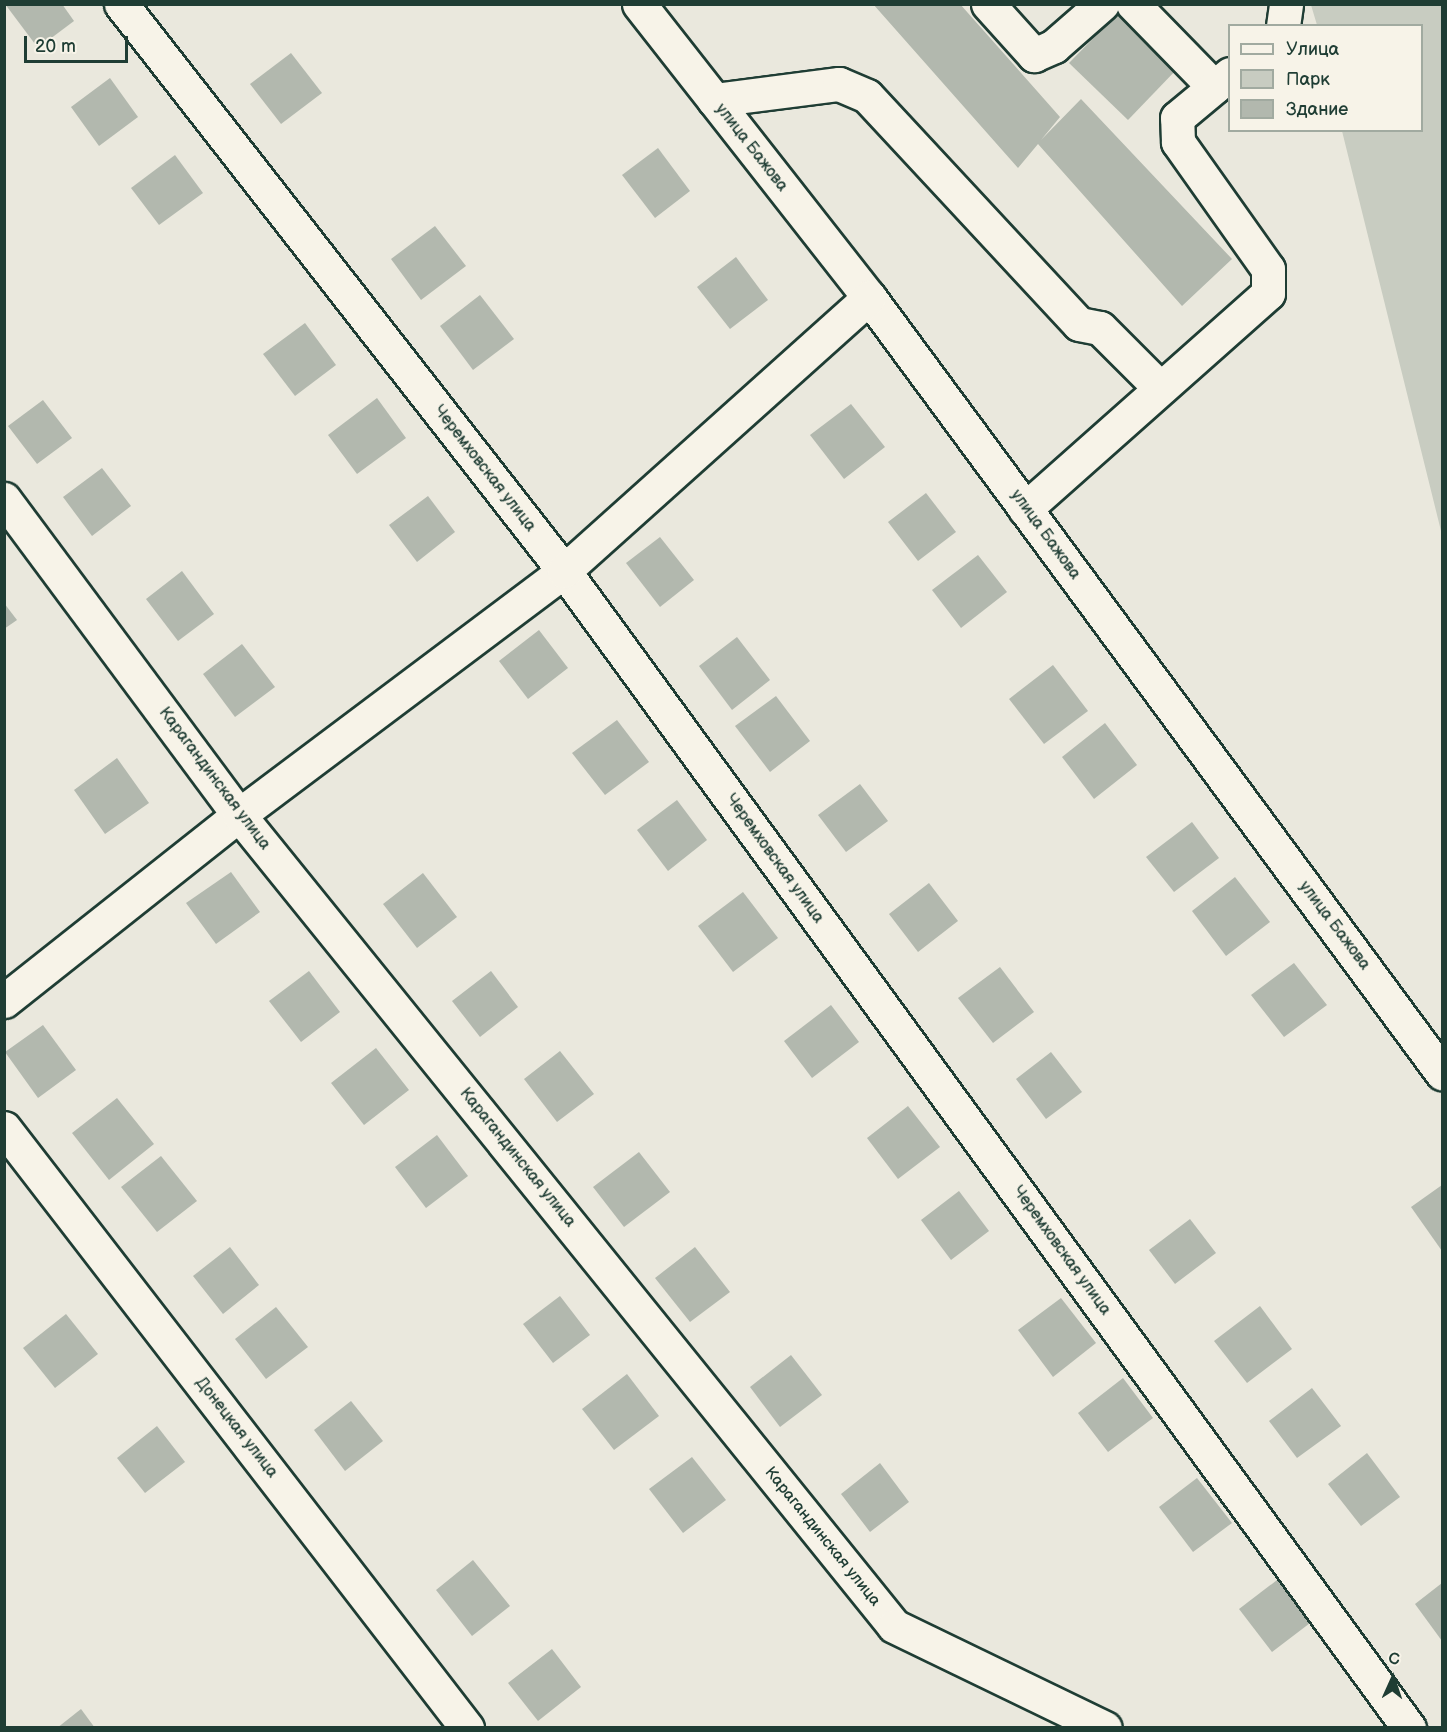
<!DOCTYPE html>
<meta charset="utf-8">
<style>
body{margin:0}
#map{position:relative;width:1447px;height:1732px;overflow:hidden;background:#eae8dd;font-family:"Balsamiq Sans",sans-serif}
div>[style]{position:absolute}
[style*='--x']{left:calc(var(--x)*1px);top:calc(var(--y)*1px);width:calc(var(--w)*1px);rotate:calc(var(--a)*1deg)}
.green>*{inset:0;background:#c8ccc1}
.building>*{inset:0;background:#b2b8ae}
.roads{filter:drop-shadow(2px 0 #1f3d34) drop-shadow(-2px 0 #1f3d34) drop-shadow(0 2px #1f3d34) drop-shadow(0 -2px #1f3d34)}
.minor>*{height:33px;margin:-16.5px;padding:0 16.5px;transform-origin:16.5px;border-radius:16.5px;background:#f7f3e8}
span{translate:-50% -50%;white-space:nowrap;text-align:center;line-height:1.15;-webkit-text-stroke:6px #f7f3e8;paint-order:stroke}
.street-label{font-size:16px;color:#1f3d34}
.frame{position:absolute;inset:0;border:6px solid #1f3d34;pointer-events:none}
.legend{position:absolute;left:1228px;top:24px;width:195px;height:108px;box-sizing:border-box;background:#f7f3e8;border:2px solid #a1aaa0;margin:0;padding:8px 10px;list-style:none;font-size:18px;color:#1f3d34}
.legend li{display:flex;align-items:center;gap:12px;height:30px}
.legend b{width:30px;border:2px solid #a1aaa0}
.north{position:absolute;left:1363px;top:1648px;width:60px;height:60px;-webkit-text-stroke:4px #f7f3e8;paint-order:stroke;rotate:3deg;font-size:16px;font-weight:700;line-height:24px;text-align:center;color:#1f3d34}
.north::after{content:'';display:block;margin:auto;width:21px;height:27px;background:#1f3d34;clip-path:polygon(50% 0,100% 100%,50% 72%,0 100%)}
.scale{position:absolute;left:24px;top:36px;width:104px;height:27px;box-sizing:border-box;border:3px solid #1f3d34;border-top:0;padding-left:8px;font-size:18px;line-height:21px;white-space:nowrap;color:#1f3d34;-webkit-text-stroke:4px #f7f3e8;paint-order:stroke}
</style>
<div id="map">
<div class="green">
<div style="clip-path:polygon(1311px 5px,1442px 5px,1442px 535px,1342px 131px,1422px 130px,1422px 26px,1317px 25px)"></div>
</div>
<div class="building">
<div style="clip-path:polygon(5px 4px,62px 4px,74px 21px,38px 48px)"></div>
<div style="clip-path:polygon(873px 4px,960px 4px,1060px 117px,1041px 140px,1081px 99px,1232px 259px,1182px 306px,1038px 144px,1018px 168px)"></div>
<div style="clip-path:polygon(1120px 11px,1178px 68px,1128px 120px,1069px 63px)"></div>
<div style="clip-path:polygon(291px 53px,322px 93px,281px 124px,250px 84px)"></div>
<div style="clip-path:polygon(110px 78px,138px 117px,99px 146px,71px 107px)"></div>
<div style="clip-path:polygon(658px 148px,690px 191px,655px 218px,622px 175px)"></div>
<div style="clip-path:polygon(175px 155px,203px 193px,159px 225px,131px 188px)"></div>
<div style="clip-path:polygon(435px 226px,466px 266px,421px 300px,391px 259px)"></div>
<div style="clip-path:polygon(736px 257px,768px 300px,730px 329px,697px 287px)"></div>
<div style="clip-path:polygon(480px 295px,514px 339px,473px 370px,440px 326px)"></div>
<div style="clip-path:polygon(305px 323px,336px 365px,295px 396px,263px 354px)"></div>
<div style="clip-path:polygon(377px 398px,406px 438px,357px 474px,328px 435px)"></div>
<div style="clip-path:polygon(43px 400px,72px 438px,37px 464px,8px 426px)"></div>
<div style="clip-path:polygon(851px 404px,885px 447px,844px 479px,810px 435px)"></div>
<div style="clip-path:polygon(102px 468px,131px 506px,92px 536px,63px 497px)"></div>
<div style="clip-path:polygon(926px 493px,956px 532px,918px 561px,888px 522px)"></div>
<div style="clip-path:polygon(428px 496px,455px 532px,417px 562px,389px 525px)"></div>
<div style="clip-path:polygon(660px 537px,694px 580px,660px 607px,626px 563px)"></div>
<div style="clip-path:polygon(978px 555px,1007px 592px,961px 628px,932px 590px)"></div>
<div style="clip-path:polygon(182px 571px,214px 614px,178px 641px,146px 599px)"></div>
<div style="clip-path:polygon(4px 603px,17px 620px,4px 629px)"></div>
<div style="clip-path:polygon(539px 630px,568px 668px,528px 699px,499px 661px)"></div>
<div style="clip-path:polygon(737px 637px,770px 680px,732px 710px,699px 666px)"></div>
<div style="clip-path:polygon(242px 644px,275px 687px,235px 717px,203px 674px)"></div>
<div style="clip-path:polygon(1053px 665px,1088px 711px,1044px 744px,1009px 699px)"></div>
<div style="clip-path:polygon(776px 696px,810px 741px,770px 772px,735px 726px)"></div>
<div style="clip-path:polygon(617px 720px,649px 762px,605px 795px,572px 753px)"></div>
<div style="clip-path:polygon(1105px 723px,1137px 765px,1094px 799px,1062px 757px)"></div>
<div style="clip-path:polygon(117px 758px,149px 803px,105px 834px,74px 790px)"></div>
<div style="clip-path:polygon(860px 784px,888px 821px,846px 852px,818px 815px)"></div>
<div style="clip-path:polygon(677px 800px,707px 840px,668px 871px,637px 830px)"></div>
<div style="clip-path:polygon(1192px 822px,1219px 858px,1174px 892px,1146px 857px)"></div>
<div style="clip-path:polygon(231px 872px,260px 912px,216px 944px,186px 903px)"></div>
<div style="clip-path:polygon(423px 873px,457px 917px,417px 948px,383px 904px)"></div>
<div style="clip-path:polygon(1235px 877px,1270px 922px,1226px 956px,1192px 911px)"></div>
<div style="clip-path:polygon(929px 883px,958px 921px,918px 952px,889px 914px)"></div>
<div style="clip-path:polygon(743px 892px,778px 938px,733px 972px,698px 926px)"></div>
<div style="clip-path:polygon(1294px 963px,1327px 1005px,1284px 1037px,1251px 995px)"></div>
<div style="clip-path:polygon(1000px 967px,1034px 1012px,993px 1043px,958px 998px)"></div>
<div style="clip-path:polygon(309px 971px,340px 1012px,301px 1042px,269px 1001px)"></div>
<div style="clip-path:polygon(491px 971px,518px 1007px,480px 1037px,452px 1001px)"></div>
<div style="clip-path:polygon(831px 1005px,859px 1042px,812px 1078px,784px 1041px)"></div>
<div style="clip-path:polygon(43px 1025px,76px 1070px,38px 1098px,5px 1052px)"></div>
<div style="clip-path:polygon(376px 1048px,409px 1090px,364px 1125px,331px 1083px)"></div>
<div style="clip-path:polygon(560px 1051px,594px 1094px,557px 1122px,524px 1079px)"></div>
<div style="clip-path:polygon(1051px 1052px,1082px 1092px,1046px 1119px,1016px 1079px)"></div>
<div style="clip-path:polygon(117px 1098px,154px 1144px,109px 1180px,72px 1133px)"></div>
<div style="clip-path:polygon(908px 1106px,940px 1147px,898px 1179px,867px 1138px)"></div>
<div style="clip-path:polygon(437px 1135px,468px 1176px,426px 1208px,395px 1167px)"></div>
<div style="clip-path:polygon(639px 1152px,670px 1192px,624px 1227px,593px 1187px)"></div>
<div style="clip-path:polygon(161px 1156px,197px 1201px,157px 1232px,121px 1187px)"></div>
<div style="clip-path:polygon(1442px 1185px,1442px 1251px,1411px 1207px)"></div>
<div style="clip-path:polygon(959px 1191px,989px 1231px,951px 1260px,921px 1220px)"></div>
<div style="clip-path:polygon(1190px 1219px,1216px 1253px,1175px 1284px,1149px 1250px)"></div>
<div style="clip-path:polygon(230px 1247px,259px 1285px,223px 1314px,193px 1276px)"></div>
<div style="clip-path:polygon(695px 1247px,730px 1292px,690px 1322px,655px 1278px)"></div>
<div style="clip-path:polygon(560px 1296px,590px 1335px,553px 1363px,523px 1324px)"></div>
<div style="clip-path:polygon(1061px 1298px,1096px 1343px,1053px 1377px,1018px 1330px)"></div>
<div style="clip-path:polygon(1260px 1306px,1292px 1349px,1247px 1383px,1214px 1341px)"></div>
<div style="clip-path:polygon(276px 1307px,308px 1347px,266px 1379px,235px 1339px)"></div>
<div style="clip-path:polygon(66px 1314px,98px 1354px,55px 1388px,23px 1348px)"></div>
<div style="clip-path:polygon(791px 1355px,822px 1395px,780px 1427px,750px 1387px)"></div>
<div style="clip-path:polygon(627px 1374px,659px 1416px,614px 1450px,582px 1409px)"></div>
<div style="clip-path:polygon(1123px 1378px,1153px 1418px,1108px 1452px,1078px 1413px)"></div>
<div style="clip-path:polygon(1312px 1388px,1341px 1426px,1297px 1458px,1269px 1421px)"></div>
<div style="clip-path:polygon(351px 1401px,383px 1441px,345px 1471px,314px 1430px)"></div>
<div style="clip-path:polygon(157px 1426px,185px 1462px,145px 1493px,117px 1458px)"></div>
<div style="clip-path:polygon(1367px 1453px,1400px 1497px,1361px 1526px,1328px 1484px)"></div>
<div style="clip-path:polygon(692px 1457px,726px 1500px,683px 1533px,649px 1489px)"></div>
<div style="clip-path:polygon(880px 1463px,909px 1502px,870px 1532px,841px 1494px)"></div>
<div style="clip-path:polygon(1197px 1478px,1232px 1523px,1193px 1552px,1159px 1507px)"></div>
<div style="clip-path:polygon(473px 1560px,510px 1606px,472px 1636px,436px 1590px)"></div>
<div style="clip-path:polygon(1281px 1577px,1314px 1620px,1272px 1652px,1239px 1609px)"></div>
<div style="clip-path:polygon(1442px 1583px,1442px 1641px,1415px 1604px)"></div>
<div style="clip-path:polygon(552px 1649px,581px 1687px,538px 1721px,508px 1683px)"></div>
<div style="clip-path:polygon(81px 1709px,95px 1728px,57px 1728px)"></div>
</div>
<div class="roads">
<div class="minor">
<div style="--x:121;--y:4;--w:720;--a:52"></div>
<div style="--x:564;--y:571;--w:1433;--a:53.86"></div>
<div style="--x:639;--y:4;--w:372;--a:51.9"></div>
<div style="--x:869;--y:297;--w:965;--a:53.56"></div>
<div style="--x:988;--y:4;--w:69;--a:48"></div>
<div style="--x:1034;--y:55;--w:22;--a:-24"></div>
<div style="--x:1054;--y:46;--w:64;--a:-41.2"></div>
<div style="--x:1133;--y:4;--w:116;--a:45.7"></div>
<div style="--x:1283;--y:26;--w:22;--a:-82"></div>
<div style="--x:714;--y:100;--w:126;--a:-7.3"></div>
<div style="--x:839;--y:84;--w:30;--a:23"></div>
<div style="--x:867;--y:96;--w:311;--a:47.1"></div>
<div style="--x:1079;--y:324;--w:21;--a:11"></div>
<div style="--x:1100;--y:328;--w:85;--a:45"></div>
<div style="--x:4;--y:499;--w:394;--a:53.4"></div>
<div style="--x:239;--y:815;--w:1042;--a:51.07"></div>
<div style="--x:894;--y:1626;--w:234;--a:25.8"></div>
<div style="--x:1025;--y:509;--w:325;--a:-41.6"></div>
<div style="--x:1268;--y:293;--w:24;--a:-90"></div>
<div style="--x:1268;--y:269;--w:156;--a:-125.3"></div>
<div style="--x:1178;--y:142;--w:24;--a:-92"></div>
<div style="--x:1177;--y:118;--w:69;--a:-39.7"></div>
<div style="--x:4;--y:1001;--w:300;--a:-38.4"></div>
<div style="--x:239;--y:815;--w:406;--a:-36.9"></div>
<div style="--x:564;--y:571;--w:410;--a:-41.9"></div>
<div style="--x:4;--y:1128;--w:758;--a:52.34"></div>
</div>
</div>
<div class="street-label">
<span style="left:751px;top:148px;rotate:52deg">улица Бажова</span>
<span style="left:484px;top:469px;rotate:52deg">Черемховская улица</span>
<span style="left:1045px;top:535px;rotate:54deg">улица Бажова</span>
<span style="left:214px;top:779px;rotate:53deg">Карагандинская улица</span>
<span style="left:774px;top:859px;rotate:54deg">Черемховская улица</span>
<span style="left:1334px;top:926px;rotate:53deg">улица Бажова</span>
<span style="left:517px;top:1158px;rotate:51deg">Карагандинская улица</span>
<span style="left:1061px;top:1251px;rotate:54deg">Черемховская улица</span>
<span style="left:236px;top:1428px;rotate:52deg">Донецкая улица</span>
<span style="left:822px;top:1537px;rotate:51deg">Карагандинская улица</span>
</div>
<div class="frame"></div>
<ul class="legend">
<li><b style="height:8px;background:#f7f3e8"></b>Улица</li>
<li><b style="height:16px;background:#c8ccc1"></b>Парк</li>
<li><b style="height:16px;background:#b2b8ae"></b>Здание</li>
</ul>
<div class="north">С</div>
<div class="scale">20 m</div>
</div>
